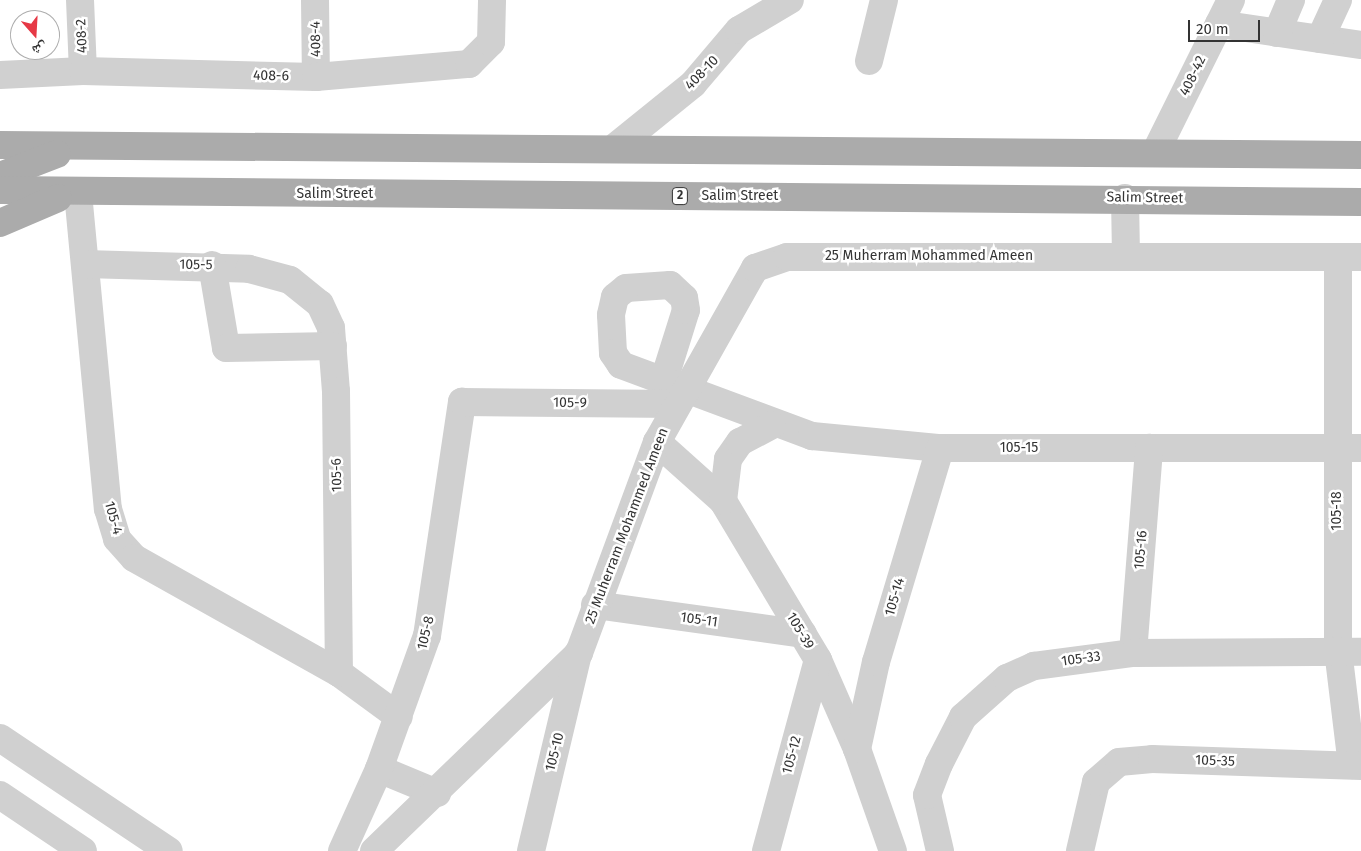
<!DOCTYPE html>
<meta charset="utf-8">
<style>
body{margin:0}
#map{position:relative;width:1361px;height:851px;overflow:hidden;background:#fff;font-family:"Fira Sans","Noto Naskh Arabic",sans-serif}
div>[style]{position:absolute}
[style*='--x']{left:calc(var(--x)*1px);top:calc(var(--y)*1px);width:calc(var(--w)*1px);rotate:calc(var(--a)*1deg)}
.minor>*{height:28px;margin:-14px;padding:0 14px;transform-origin:14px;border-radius:14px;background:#d0d0d0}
.major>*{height:28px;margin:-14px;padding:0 14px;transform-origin:14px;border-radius:14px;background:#ababab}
span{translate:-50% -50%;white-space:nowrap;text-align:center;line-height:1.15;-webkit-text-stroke:5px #fff;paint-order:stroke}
.shield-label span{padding:1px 4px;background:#fff;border:1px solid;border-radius:4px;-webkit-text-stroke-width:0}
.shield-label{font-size:12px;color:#333;font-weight:700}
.street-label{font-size:14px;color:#333}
.north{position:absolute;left:10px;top:10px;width:50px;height:50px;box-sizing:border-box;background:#fff;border:1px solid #adadad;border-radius:50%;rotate:161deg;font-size:14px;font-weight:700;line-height:20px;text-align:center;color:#333}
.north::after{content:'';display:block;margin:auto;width:18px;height:22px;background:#e63946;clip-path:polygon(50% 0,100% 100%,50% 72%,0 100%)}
.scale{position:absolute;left:1188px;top:20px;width:72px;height:22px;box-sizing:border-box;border:2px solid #333;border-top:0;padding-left:6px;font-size:15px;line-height:18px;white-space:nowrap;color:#333;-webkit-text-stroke:4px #fff;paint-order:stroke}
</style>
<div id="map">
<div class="minor">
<div style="--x:80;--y:0;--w:71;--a:87.6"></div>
<div style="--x:315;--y:0;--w:77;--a:89.3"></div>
<div style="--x:1219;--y:24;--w:144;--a:8.4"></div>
<div style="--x:1277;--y:33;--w:36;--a:-67"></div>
<div style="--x:1320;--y:39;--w:43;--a:-65.2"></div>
<div style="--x:869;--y:61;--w:63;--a:-76.2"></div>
<div style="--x:0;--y:75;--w:83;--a:-2.8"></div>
<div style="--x:83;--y:71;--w:233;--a:1.5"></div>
<div style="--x:316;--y:77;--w:154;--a:-4.9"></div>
<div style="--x:469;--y:64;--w:31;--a:-45"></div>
<div style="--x:491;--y:42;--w:42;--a:-88.6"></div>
<div style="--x:614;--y:148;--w:102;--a:-39"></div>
<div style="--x:693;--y:84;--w:71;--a:-49.6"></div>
<div style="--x:739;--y:30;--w:59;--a:-30.5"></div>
<div style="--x:1155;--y:153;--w:171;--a:-63.6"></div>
<div style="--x:78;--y:193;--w:317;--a:84.6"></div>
<div style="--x:108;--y:509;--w:31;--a:73"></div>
<div style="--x:117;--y:539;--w:25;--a:48"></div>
<div style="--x:134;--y:558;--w:235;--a:29.3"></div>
<div style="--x:339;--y:673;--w:74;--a:36.3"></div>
<div style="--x:1125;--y:198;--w:58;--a:89"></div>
<div style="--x:1338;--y:257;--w:393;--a:90"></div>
<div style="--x:1338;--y:650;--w:116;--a:83.1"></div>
<div style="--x:85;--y:264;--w:164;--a:1.7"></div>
<div style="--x:249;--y:269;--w:42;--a:15"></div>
<div style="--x:290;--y:280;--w:38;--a:39"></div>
<div style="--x:320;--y:304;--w:26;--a:65"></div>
<div style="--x:331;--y:328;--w:63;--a:85.5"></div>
<div style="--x:336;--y:391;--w:282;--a:89.4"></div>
<div style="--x:212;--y:265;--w:84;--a:80.4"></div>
<div style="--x:226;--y:348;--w:107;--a:-1.1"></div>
<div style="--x:664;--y:380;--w:73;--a:-72.6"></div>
<div style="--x:686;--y:310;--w:12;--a:-99"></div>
<div style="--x:684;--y:298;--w:19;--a:-137"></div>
<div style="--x:670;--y:285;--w:44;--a:176.1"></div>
<div style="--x:626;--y:288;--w:14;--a:141"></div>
<div style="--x:615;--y:297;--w:18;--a:103"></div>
<div style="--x:611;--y:315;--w:38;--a:87"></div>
<div style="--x:613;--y:353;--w:14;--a:56"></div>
<div style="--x:621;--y:365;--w:204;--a:20.4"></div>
<div style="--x:812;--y:436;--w:129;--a:5.4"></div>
<div style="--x:940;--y:448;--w:421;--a:0"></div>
<div style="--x:657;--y:442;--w:89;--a:41.8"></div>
<div style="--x:723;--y:501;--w:185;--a:59.1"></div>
<div style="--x:818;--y:660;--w:97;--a:66.3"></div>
<div style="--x:857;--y:749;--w:108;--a:70.6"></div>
<div style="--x:723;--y:501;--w:42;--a:-83.2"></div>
<div style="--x:728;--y:459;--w:21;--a:-55"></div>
<div style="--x:740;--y:442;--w:36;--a:-28"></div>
<div style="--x:595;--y:605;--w:210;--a:7.9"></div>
<div style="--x:1133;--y:653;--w:206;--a:-85.5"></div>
<div style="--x:0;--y:738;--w:203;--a:33.8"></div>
<div style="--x:857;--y:749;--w:89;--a:-77.7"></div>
<div style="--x:876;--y:662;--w:223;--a:-73.3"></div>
<div style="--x:379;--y:769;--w:63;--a:22.5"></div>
<div style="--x:0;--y:795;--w:100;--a:34"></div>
<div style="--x:342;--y:851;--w:90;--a:-65.7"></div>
<div style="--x:379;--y:769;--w:141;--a:-70.2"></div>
<div style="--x:427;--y:636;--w:237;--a:-81.5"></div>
<div style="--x:462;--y:402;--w:216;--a:0.5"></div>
<div style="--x:374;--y:851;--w:285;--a:-44"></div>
<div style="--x:579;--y:653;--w:225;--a:-69.7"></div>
<div style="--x:657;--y:442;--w:200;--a:-60.6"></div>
<div style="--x:755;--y:268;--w:34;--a:-19"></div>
<div style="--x:787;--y:257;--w:574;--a:0"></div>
<div style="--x:531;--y:851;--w:204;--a:-76.6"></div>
<div style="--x:766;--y:851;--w:198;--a:-74.8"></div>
<div style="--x:940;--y:851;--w:57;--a:-103.1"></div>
<div style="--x:927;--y:795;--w:33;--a:-69"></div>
<div style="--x:939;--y:764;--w:53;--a:-62.9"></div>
<div style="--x:963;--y:717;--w:59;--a:-41.6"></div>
<div style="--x:1007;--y:678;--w:30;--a:-24"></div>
<div style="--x:1034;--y:666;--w:100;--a:-7.5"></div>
<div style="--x:1133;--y:653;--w:228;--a:-0.3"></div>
<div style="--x:1080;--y:851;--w:71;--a:-76.9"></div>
<div style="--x:1096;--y:782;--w:30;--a:-41"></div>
<div style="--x:1119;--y:762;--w:33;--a:-5"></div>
<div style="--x:1152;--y:759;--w:209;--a:1.9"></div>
</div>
<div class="major">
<div style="--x:0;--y:145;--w:1361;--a:0.42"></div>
<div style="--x:0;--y:176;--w:61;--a:-21.1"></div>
<div style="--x:0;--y:190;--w:1361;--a:0.51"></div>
<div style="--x:0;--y:223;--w:63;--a:-23.3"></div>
</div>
<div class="shield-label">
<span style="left:680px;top:196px">2</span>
</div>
<div class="street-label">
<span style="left:82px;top:36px;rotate:-93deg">408-2</span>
<span style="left:316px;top:39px;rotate:-91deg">408-4</span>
<span style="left:702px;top:73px;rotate:-46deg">408-10</span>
<span style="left:271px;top:76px;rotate:1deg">408-6</span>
<span style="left:1193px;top:76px;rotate:-64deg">408-42</span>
<span style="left:335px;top:194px">Salim Street</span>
<span style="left:740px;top:196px">Salim Street</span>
<span style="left:1145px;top:198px;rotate:1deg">Salim Street</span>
<span style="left:929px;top:256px">25 Muherram Mohammed Ameen</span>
<span style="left:196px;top:265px;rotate:1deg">105-5</span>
<span style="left:570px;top:403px;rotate:1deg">105-9</span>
<span style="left:1019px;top:448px">105-15</span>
<span style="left:337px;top:475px;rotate:-91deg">105-6</span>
<span style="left:1337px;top:511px;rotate:-90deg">105-18</span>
<span style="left:113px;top:518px;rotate:75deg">105-4</span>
<span style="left:627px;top:526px;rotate:-69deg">25 Muherram Mohammed Ameen</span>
<span style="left:1141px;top:550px;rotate:-85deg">105-16</span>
<span style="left:895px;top:597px;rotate:-74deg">105-14</span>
<span style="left:699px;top:620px;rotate:8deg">105-11</span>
<span style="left:800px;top:631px;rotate:59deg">105-39</span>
<span style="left:426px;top:633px;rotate:-77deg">105-8</span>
<span style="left:1081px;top:659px;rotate:-8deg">105-33</span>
<span style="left:555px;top:752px;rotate:-76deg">105-10</span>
<span style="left:792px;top:755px;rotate:-75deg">105-12</span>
<span style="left:1215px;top:761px;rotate:2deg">105-35</span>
</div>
<div class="north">ش</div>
<div class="scale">20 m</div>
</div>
